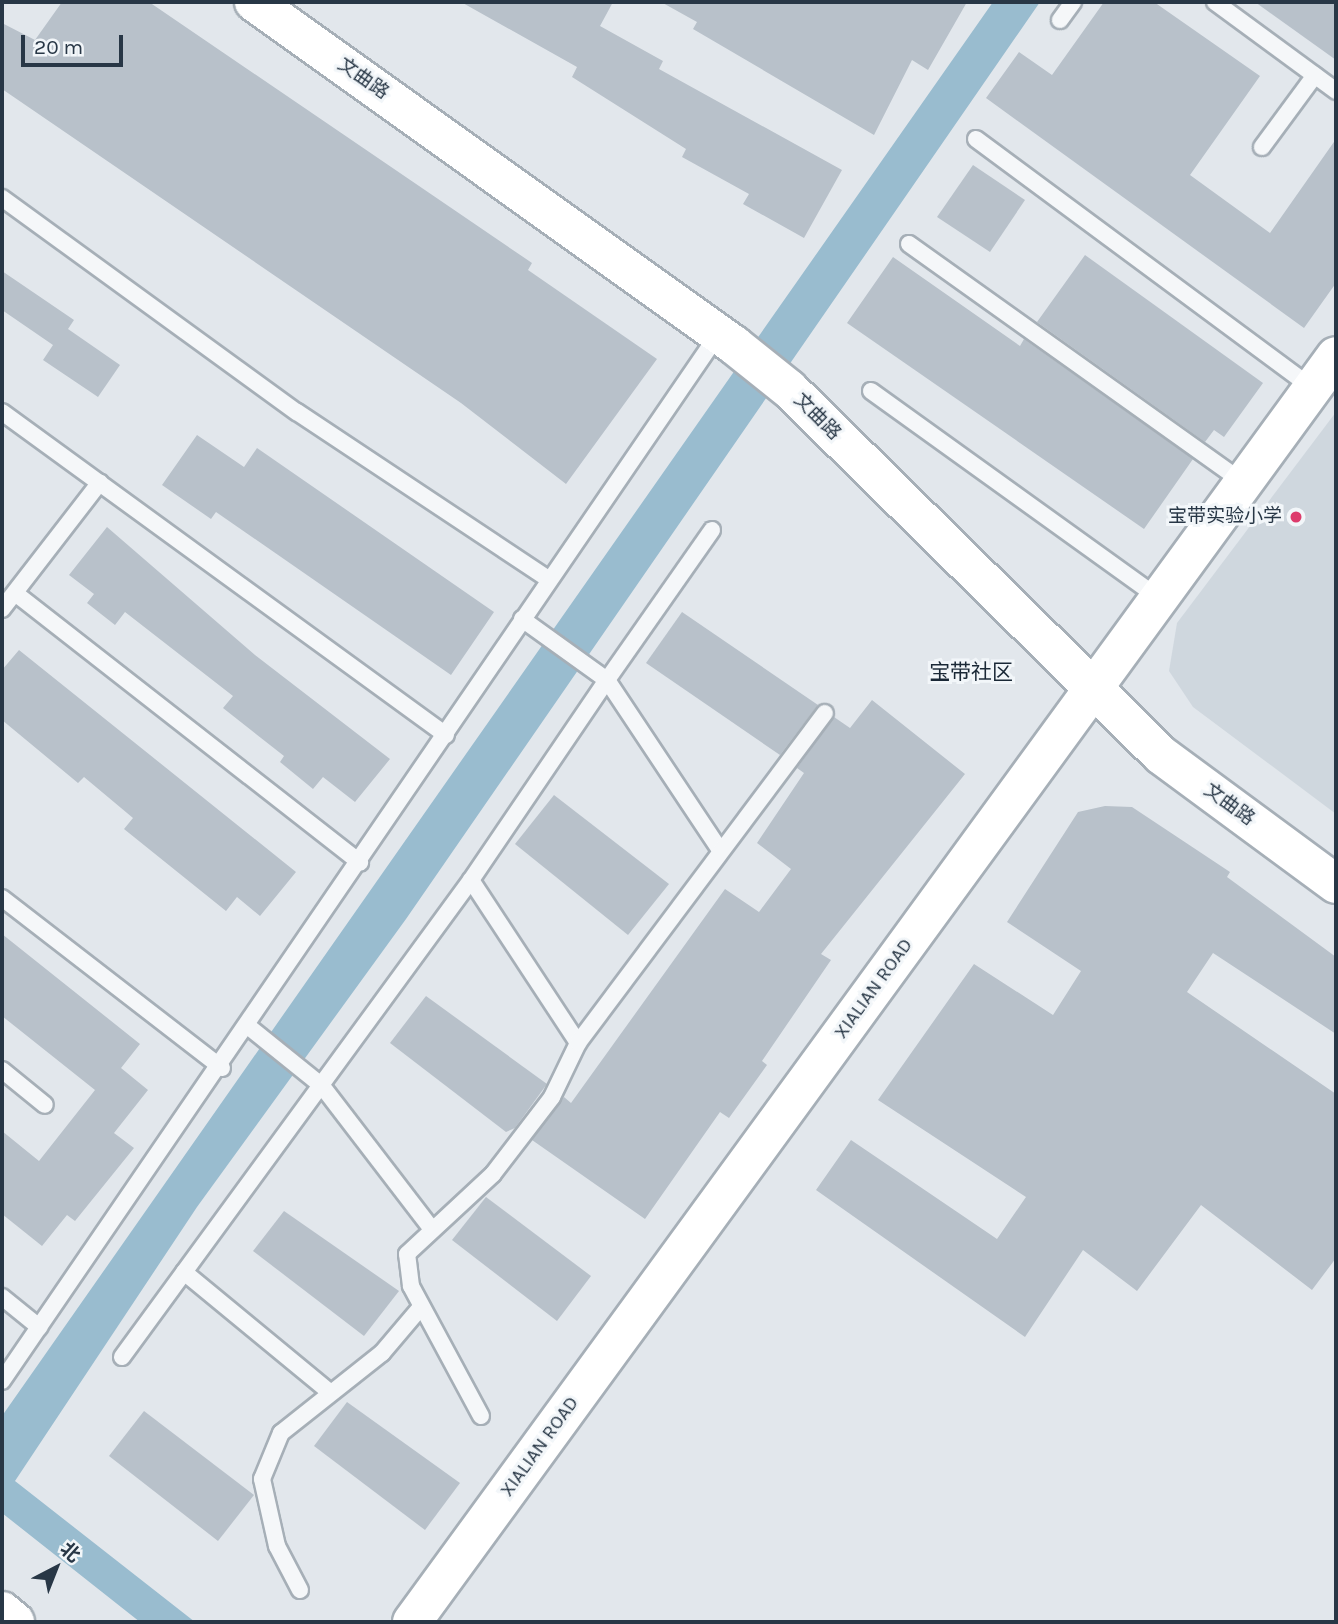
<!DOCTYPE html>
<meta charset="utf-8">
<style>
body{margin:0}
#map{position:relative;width:1338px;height:1624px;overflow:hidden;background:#e2e7ec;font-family:Karla,"Noto Sans SC",sans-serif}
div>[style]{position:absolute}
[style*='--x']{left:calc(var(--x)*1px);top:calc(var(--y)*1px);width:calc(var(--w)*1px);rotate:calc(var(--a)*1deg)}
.built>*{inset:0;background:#cfd7de}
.water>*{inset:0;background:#99bccf}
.building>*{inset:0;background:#b8c1ca}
.roads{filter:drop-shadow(2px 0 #a6afb7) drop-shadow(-2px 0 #a6afb7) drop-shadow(0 2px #a6afb7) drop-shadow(0 -2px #a6afb7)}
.lane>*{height:16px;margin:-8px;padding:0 8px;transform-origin:8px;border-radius:8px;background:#f5f7f9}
.secondary>*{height:38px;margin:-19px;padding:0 19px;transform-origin:19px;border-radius:19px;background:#fff}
.primary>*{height:38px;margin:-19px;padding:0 19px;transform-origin:19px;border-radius:19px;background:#fff}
.dots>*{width:19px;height:19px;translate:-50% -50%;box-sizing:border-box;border:4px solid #f2f6f9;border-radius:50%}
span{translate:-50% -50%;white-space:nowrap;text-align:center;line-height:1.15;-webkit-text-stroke:6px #f2f6f9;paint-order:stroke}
.street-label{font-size:19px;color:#283746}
.poi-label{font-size:19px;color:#283746}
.right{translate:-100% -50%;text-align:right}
.neighbourhood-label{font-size:21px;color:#1a2836}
.frame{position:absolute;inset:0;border:4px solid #283746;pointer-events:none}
.north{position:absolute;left:21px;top:1533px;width:70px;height:70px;-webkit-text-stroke:5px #f2f6f9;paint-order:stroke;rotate:42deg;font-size:19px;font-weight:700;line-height:28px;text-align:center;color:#283746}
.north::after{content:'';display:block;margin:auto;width:24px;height:32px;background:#283746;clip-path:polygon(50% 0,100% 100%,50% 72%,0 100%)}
.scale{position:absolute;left:21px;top:35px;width:102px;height:32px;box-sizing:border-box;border:4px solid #283746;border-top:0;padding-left:9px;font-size:21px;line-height:24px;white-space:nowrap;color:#283746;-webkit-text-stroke:5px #f2f6f9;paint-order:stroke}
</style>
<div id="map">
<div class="built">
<div style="clip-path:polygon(1336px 412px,1336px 814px,1193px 707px,1169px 671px,1177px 623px)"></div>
</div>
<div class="water">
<div style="clip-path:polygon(993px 2px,1040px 2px,406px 919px,197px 1207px,15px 1481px,195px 1622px,140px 1622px,2px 1513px,2px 1416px)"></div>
</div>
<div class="building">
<div style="clip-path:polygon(62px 2px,149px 2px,532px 263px,528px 270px,657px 359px,566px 484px,461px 403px,2px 89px,2px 23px,35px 40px)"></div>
<div style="clip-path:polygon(461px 2px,613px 2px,600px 26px,663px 61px,659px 69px,842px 170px,804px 238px,743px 204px,749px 194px,682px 157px,686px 149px,572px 77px,577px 67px)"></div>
<div style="clip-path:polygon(661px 2px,967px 2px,928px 70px,912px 60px,874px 135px,693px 29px,697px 22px)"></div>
<div style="clip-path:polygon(1104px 2px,1154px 2px,1260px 76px,1190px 175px,1270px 233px,1336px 139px,1336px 283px,1304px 328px,986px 98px,1019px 52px,1052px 75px)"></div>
<div style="clip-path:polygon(1255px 2px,1336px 2px,1336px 60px)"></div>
<div style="clip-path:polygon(973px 165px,1025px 200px,990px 252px,937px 217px)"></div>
<div style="clip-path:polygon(1085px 255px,1263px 383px,1224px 437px,1214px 430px,1205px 442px,1037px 322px)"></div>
<div style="clip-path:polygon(893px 257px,1020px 346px,1024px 339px,1193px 459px,1144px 529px,847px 323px)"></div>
<div style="clip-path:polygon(2px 271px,74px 320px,68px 329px,120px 365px,98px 397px,43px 360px,53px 345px,2px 310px)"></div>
<div style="clip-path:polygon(197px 435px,244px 467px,257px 448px,494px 612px,451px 675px,216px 512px,211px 519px,162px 485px)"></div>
<div style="clip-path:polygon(107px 527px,255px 655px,390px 759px,355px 802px,323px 777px,313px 789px,280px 762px,284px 756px,223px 708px,233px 696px,125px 612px,115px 625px,87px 603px,94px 594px,69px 575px)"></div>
<div style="clip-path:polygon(682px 612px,818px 705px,780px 755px,646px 663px)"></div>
<div style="clip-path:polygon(19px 650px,296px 872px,260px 916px,237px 897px,226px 911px,124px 829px,133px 818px,84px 777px,78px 783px,2px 720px,2px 670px)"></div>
<div style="clip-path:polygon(872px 700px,965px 774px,821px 954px,831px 960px,762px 1061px,767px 1065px,729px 1118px,720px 1112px,645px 1219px,532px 1140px,564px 1097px,571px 1103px,725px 889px,759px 912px,791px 869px,757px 843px,804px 773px,797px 768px,834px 717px,850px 728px)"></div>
<div style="clip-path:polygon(554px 795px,669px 884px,628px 935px,515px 844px)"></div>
<div style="clip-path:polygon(1105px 806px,1132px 807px,1230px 872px,1227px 877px,1336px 957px,1336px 1034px,1213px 953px,1187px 992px,1336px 1094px,1336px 1258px,1312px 1290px,1201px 1205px,1137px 1291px,1083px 1250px,1025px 1337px,816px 1190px,851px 1140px,997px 1239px,1026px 1197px,878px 1100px,974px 964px,1053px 1015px,1081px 971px,1007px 922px,1078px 812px)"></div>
<div style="clip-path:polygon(2px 934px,140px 1044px,121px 1068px,148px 1090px,114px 1133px,134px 1148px,75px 1221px,67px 1215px,42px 1246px,2px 1214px,2px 1131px,39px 1161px,95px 1090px,2px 1016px)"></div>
<div style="clip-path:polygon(426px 996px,547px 1084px,515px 1128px,506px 1132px,390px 1043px)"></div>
<div style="clip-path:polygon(486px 1197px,591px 1276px,557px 1321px,452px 1240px)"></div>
<div style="clip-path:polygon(284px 1211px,399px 1291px,364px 1336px,253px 1251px)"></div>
<div style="clip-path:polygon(347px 1402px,460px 1483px,425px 1530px,314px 1446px)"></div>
<div style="clip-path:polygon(144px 1411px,254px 1495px,218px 1541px,109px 1456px)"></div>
</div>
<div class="roads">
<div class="lane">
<div style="--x:1215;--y:2;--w:150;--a:36.3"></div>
<div style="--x:1060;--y:20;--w:22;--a:-54"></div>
<div style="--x:976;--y:139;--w:419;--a:36.5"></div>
<div style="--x:1262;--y:147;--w:89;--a:-53.6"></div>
<div style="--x:2;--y:198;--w:364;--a:36"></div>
<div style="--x:297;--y:412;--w:301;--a:33.6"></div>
<div style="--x:909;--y:244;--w:410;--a:35.5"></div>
<div style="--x:871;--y:391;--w:355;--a:35.7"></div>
<div style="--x:2;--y:412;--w:549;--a:36.04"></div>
<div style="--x:15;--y:593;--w:438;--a:38"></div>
<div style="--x:2;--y:609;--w:160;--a:-52.3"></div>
<div style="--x:522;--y:619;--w:105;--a:35.7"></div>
<div style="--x:607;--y:680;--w:183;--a:-55"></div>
<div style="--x:471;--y:880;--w:195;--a:56.7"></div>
<div style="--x:2;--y:898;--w:278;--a:37.7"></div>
<div style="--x:249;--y:1027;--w:94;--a:38.9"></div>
<div style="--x:322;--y:1086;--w:179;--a:52.5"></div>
<div style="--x:2;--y:1070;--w:55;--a:39.1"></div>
<div style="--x:184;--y:1272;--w:190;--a:39.5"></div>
<div style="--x:2;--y:1297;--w:48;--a:39"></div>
<div style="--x:122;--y:1357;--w:591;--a:-53.81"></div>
<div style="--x:471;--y:880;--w:242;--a:-55.8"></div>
<div style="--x:607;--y:680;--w:204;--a:56.4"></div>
<div style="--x:2;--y:1381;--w:1270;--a:-55.62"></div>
<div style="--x:481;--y:1416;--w:148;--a:-118.3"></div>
<div style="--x:411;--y:1286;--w:32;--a:-97"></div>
<div style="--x:407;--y:1254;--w:117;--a:-42.9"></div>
<div style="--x:493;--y:1174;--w:97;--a:-52.5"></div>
<div style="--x:552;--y:1097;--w:60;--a:-64.3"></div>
<div style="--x:578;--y:1043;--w:412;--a:-53.2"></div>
<div style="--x:300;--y:1590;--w:50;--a:-117.6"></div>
<div style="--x:277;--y:1546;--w:69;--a:-102.6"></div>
<div style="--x:262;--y:1479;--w:50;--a:-67.6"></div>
<div style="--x:281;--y:1433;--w:129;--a:-38.4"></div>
<div style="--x:382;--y:1353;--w:60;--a:-49.7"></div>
</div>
<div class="secondary">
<div style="--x:254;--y:2;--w:590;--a:35.55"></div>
<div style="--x:734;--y:345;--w:70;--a:38.7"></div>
<div style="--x:789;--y:389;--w:522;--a:44.53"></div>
<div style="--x:1161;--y:755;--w:217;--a:36.4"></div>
<div style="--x:412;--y:1622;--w:1567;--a:-53.88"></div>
</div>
<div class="primary">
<div style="--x:2;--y:1611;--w:17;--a:40"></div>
</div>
</div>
<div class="dots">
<div style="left:1296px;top:517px;background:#dd3b6c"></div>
</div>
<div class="street-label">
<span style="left:363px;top:79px;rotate:35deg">文曲路</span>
<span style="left:817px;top:417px;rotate:45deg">文曲路</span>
<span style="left:1229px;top:805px;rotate:36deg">文曲路</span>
<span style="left:874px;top:989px;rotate:-54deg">XIALIAN ROAD</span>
<span style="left:540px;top:1447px;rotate:-54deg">XIALIAN ROAD</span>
</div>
<div class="poi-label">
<span class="right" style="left:1282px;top:517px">宝带实验小学</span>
</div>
<div class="neighbourhood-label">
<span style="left:971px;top:672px">宝带社区</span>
</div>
<div class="frame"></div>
<div class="north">北</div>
<div class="scale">20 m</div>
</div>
